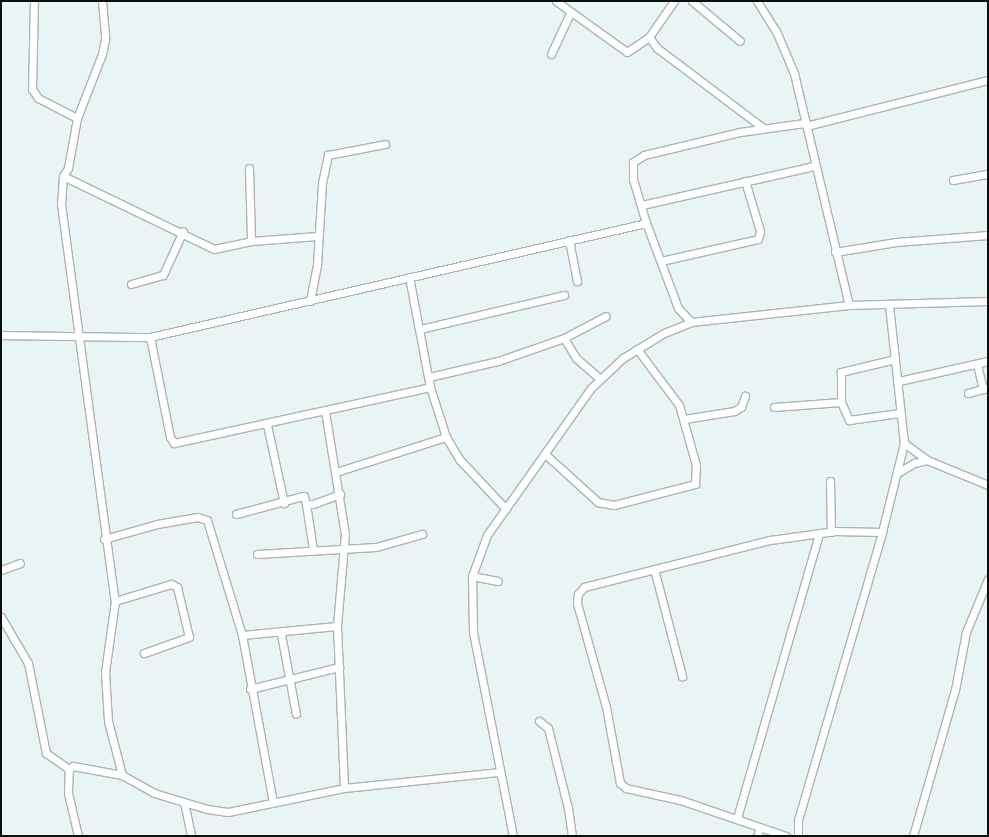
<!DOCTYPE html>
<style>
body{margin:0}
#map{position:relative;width:989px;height:837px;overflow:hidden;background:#e9f4f5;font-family:Cabin,sans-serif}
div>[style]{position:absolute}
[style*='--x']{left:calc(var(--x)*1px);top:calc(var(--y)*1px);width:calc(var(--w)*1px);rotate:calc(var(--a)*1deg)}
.roads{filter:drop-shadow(1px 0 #aab5b5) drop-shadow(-1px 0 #aab5b5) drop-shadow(0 1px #aab5b5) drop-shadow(0 -1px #aab5b5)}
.minor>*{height:7px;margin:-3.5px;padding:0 3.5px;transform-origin:3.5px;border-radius:3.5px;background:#fff}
span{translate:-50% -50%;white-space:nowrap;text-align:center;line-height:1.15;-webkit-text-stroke:5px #e9f4f5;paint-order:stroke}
.frame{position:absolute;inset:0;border:2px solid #0b0f0f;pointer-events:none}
</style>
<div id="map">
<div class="roads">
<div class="minor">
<div style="--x:34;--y:1;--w:88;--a:91.3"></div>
<div style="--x:32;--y:89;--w:11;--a:56"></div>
<div style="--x:38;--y:98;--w:44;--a:27.1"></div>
<div style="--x:102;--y:1;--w:38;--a:85"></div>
<div style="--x:105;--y:39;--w:15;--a:101"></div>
<div style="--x:102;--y:54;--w:69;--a:111.3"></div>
<div style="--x:77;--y:118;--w:51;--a:100.2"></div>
<div style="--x:68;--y:168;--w:9;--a:122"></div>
<div style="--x:63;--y:176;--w:28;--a:94"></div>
<div style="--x:61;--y:204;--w:401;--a:82.3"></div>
<div style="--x:115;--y:601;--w:72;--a:98"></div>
<div style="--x:105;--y:672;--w:49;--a:86.5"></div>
<div style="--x:108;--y:721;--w:56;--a:75.5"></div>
<div style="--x:122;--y:775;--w:37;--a:29"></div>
<div style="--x:154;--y:793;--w:55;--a:16.8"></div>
<div style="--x:207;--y:809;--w:21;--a:8"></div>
<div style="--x:228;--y:812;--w:118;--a:-11.7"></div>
<div style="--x:344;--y:788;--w:157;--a:-5.9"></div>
<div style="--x:556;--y:1;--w:87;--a:35.7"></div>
<div style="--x:627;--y:52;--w:27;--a:-34"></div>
<div style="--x:649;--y:37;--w:44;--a:-55.2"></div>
<div style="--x:692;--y:1;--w:62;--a:39.8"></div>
<div style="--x:757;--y:1;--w:36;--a:58"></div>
<div style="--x:776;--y:31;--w:46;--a:66.8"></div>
<div style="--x:794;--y:73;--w:238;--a:76.7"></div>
<div style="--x:649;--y:37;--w:14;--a:54"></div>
<div style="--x:657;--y:48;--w:133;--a:37"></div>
<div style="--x:551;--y:54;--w:45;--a:-65.1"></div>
<div style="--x:806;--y:126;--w:188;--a:-14.2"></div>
<div style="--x:249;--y:168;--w:73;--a:88.4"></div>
<div style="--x:63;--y:176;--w:168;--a:25.8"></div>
<div style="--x:214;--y:249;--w:38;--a:-12"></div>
<div style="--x:251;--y:241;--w:67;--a:-4.3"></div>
<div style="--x:953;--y:180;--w:36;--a:-10"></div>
<div style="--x:642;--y:205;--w:176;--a:-12.8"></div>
<div style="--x:569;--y:240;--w:42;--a:79"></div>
<div style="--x:835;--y:252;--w:62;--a:-9.3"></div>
<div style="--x:896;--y:242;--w:92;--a:-4.4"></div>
<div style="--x:661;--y:261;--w:99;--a:-12.8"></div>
<div style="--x:758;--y:239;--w:8;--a:-76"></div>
<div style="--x:760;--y:231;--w:52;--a:-106.7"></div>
<div style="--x:409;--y:277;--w:112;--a:79.2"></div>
<div style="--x:430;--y:387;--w:52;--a:72.3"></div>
<div style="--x:446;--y:437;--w:27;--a:59"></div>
<div style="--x:460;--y:460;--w:67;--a:46.8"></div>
<div style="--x:131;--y:284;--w:33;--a:-16"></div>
<div style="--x:163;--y:275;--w:48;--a:-65.6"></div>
<div style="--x:310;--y:301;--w:37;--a:-79"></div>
<div style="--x:317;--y:265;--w:82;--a:-86.5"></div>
<div style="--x:322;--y:183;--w:29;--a:-78"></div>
<div style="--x:328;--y:155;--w:58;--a:-10.9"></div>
<div style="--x:691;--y:322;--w:19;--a:-133"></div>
<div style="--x:678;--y:308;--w:91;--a:-110.6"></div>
<div style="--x:646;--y:223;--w:46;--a:-106.5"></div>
<div style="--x:633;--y:179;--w:17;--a:-90"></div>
<div style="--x:633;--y:162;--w:13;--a:-32"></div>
<div style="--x:644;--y:155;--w:99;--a:-13.5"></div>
<div style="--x:740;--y:132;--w:65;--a:-8"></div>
<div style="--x:420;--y:329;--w:148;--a:-13.3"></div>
<div style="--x:1;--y:335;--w:149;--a:0.8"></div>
<div style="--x:150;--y:337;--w:509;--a:-12.94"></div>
<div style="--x:150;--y:337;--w:102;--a:78.7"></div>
<div style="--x:170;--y:437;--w:7;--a:56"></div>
<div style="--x:174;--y:443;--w:262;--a:-12.3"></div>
<div style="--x:564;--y:338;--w:23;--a:59"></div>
<div style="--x:576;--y:358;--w:32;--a:41"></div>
<div style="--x:895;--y:359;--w:56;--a:166.5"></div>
<div style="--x:841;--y:372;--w:30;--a:90"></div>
<div style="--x:841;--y:402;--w:20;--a:66"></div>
<div style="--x:849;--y:420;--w:51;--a:-7.8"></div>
<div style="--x:977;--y:364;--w:26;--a:77"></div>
<div style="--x:429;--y:377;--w:71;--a:-13.1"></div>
<div style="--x:498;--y:361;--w:70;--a:-19.2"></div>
<div style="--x:564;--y:338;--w:47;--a:-27.6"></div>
<div style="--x:899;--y:381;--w:91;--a:-12.7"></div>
<div style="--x:968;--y:393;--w:20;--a:-15"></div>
<div style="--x:774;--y:407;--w:67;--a:-4.3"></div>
<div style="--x:325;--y:411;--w:125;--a:80.8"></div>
<div style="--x:345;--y:534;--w:92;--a:95"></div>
<div style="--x:337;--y:626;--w:162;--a:87.5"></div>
<div style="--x:684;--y:419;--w:51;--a:-9.1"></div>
<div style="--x:734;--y:411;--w:8;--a:-30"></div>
<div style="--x:741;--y:407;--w:12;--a:-70"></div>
<div style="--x:267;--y:425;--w:80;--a:77.7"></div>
<div style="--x:904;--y:443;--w:29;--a:36"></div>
<div style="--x:927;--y:460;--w:66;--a:22.3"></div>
<div style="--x:545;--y:454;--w:72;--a:42.2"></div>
<div style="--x:598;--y:502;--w:16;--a:11"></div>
<div style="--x:614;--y:505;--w:84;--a:-14.5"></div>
<div style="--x:695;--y:484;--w:19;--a:-87"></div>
<div style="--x:696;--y:465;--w:62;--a:-105.8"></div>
<div style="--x:679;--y:405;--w:70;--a:-126.9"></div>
<div style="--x:336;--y:472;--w:115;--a:-17.7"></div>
<div style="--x:899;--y:472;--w:17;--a:-31"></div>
<div style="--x:914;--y:463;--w:13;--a:-13"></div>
<div style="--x:830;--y:481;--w:51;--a:88.9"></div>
<div style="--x:306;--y:504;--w:47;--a:81.3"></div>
<div style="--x:236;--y:514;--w:65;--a:-15.1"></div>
<div style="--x:299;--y:497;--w:5;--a:-11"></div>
<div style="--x:304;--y:496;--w:8;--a:76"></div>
<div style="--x:306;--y:504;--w:7;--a:0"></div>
<div style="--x:313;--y:504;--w:29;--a:-20"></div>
<div style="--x:104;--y:539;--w:55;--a:-15.8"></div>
<div style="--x:157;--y:524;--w:41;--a:-9.9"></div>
<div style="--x:197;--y:517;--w:10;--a:17"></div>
<div style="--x:207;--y:520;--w:120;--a:73.1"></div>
<div style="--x:242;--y:635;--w:170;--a:79.5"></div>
<div style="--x:257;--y:554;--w:119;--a:-3.4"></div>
<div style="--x:376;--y:547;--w:48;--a:-15.8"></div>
<div style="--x:654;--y:569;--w:111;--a:75.3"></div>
<div style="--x:1;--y:570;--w:20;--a:-20"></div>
<div style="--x:472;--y:576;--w:26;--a:11"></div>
<div style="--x:115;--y:601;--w:59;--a:-16.9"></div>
<div style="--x:171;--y:584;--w:7;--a:27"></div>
<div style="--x:177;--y:587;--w:51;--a:76.5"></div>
<div style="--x:189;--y:637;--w:48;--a:160.4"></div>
<div style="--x:1;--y:617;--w:53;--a:59.6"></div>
<div style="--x:28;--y:663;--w:92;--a:78.7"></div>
<div style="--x:46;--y:753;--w:28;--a:35"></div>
<div style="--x:281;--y:634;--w:81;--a:79.4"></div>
<div style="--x:242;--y:635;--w:95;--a:-5.4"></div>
<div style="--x:250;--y:689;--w:92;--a:-13.9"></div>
<div style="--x:539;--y:721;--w:11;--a:38"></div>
<div style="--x:548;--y:728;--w:82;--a:76"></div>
<div style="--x:568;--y:808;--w:28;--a:82"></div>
<div style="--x:184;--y:802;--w:35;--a:78"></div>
<div style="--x:737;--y:818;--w:296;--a:-73.9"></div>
<div style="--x:78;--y:836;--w:44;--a:-103.1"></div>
<div style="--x:68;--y:793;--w:24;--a:-88"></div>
<div style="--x:69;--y:769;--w:5;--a:-37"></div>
<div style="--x:73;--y:766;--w:50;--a:10.4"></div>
<div style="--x:513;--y:836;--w:207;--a:-101.1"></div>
<div style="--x:473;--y:633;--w:57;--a:-91"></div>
<div style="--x:472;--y:576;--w:44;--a:-69.9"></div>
<div style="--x:487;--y:535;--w:180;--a:-54.7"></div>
<div style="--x:591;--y:388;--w:44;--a:-43.2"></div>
<div style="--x:623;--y:358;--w:48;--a:-31.4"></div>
<div style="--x:664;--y:333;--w:29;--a:-22"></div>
<div style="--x:691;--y:322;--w:159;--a:-6.1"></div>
<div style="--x:849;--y:305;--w:139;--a:-1.6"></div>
<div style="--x:757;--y:836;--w:9;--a:-72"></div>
<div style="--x:786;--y:836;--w:112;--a:-161.2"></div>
<div style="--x:680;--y:800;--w:55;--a:-167.5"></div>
<div style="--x:626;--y:788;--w:8;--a:-140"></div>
<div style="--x:620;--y:783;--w:77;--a:-100.4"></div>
<div style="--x:606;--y:707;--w:108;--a:-105.6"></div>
<div style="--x:577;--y:603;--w:9;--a:-84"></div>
<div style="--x:578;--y:594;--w:9;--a:-49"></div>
<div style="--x:584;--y:587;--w:192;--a:-14.2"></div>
<div style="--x:770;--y:540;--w:66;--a:-7.9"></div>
<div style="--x:835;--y:531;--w:47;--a:1.2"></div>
<div style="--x:798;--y:836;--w:16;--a:-90"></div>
<div style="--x:798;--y:820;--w:300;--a:-73.7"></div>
<div style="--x:882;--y:532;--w:92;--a:-76.1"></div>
<div style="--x:904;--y:443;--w:140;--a:-96.2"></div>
<div style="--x:913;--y:836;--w:152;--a:-74"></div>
<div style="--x:955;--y:690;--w:59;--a:-79.3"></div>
<div style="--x:966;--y:632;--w:57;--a:-67.5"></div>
</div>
</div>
<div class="frame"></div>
</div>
